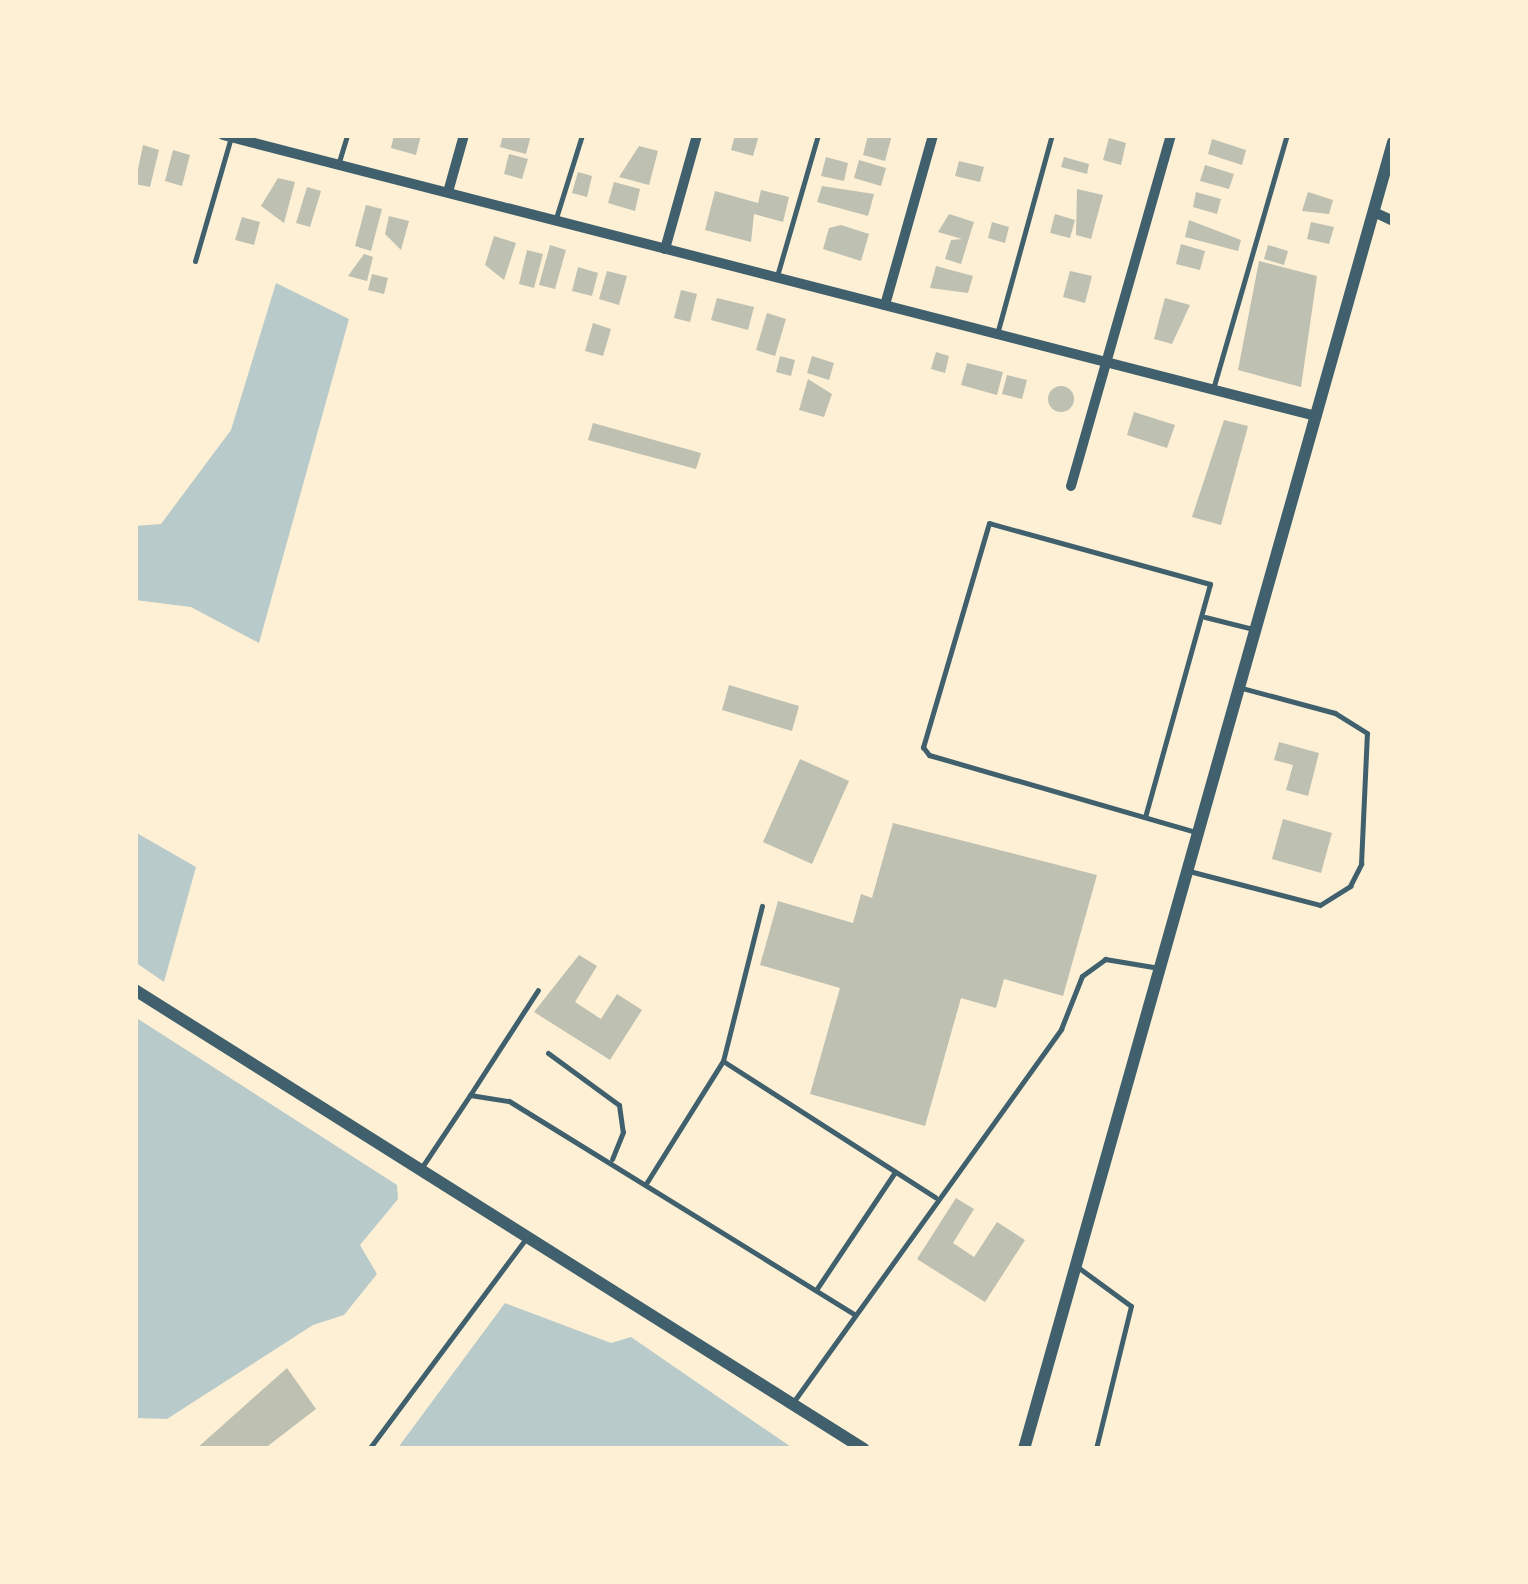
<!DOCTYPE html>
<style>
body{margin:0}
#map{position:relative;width:1528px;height:1584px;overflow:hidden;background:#fdf0d5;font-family:Figtree,sans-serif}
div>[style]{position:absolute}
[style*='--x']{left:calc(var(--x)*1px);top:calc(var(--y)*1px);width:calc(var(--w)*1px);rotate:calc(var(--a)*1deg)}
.green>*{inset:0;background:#b9caca}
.building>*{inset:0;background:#bec0b2}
.round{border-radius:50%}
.service>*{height:5px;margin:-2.5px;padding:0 2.5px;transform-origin:2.5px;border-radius:2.5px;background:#3f606c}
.minor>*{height:10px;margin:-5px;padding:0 5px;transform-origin:5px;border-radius:5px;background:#3f606c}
.tertiary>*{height:12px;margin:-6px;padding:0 6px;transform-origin:6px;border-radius:6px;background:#3f606c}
span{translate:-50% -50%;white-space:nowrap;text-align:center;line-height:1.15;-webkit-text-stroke:10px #fdf0d5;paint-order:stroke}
.frame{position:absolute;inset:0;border:138px solid #fdf0d5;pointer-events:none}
</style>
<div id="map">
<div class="green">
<div style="clip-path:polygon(276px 283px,349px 319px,259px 643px,191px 607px,135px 600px,135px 526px,161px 524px,231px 430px)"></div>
<div style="clip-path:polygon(135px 832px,196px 867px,164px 982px,135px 962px)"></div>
<div style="clip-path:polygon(135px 1017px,397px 1185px,398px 1199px,360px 1245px,377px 1274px,344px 1315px,313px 1325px,167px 1419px,135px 1418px)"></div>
<div style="clip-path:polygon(505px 1303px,611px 1343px,631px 1337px,794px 1449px,397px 1449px)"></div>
</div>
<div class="building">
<div style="clip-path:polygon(394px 135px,421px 135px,416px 155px,391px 148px)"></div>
<div style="clip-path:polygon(503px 135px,531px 135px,526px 154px,500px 147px)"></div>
<div style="clip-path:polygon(735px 135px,759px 135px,753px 156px,731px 150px)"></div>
<div style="clip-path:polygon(868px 135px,892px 135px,885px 161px,863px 155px)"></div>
<div style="clip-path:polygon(1109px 138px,1126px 143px,1121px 165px,1103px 160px)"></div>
<div style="clip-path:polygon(1212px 139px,1246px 150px,1242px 165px,1208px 154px)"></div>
<div style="clip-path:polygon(143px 145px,159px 150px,150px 187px,135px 184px)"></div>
<div style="clip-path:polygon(639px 146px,658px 151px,649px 185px,619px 177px)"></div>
<div style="clip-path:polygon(173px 150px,190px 155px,182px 186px,165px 181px)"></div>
<div style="clip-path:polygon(509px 154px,528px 159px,522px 179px,504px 174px)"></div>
<div style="clip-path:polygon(826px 157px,848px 163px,844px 181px,821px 176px)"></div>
<div style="clip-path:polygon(1064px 157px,1089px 164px,1087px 174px,1061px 167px)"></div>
<div style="clip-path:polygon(859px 160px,886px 168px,881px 186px,854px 178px)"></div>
<div style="clip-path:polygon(959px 161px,984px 167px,980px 182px,955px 176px)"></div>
<div style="clip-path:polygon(1205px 165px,1234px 174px,1229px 189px,1200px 181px)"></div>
<div style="clip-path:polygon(578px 172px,592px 176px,587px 197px,572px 193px)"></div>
<div style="clip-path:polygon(278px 178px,295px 182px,284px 223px,261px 206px)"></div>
<div style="clip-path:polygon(614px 182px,640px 189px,635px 211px,608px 203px)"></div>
<div style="clip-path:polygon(822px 186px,874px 194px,868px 216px,817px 202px)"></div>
<div style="clip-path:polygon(307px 187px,321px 191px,310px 227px,296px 223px)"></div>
<div style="clip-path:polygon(1077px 189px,1103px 195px,1091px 239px,1076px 235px)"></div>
<div style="clip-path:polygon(761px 190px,789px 197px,783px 222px,754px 214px,751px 242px,705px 230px,715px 191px,758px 203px)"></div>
<div style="clip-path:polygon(1196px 192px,1221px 199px,1217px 214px,1193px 207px)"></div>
<div style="clip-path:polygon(1308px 192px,1333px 200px,1329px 214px,1302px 211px)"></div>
<div style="clip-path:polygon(366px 205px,382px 209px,371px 251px,355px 246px)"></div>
<div style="clip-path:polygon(949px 214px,974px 222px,961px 264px,945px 259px,951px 240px,962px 239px,938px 232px)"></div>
<div style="clip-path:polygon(1055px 214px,1075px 220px,1070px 238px,1050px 233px)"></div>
<div style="clip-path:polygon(389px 216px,409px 221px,401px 250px,385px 234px)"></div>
<div style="clip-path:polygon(242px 217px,260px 222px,254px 245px,235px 240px)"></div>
<div style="clip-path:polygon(1189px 220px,1241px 240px,1238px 251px,1185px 237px)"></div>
<div style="clip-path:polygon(992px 222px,1009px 227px,1005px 243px,988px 238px)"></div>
<div style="clip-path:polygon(1311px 222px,1334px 227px,1329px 244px,1307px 239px)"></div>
<div style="clip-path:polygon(841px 225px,869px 234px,861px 261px,823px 249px,829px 228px)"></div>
<div style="clip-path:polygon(494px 236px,516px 243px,504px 280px,485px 265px)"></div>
<div style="clip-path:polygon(1181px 244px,1205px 251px,1200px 270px,1176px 264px)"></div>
<div style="clip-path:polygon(550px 245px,566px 250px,555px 289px,539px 285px)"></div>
<div style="clip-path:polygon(1268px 245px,1288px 251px,1284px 265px,1264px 259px)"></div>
<div style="clip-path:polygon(527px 250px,543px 254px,534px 288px,519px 284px)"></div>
<div style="clip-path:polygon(364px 254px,373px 257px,367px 281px,348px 276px)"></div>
<div style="clip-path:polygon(1259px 261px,1317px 276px,1301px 387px,1238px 370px)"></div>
<div style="clip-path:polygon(936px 266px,973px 276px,968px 293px,930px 288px)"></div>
<div style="clip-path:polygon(578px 267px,598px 273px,592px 296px,572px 291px)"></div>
<div style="clip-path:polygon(607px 271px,627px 276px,619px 305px,599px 299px)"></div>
<div style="clip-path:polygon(1070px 271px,1092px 276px,1085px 303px,1063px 297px)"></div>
<div style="clip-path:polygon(372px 274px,388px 278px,384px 294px,368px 290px)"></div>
<div style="clip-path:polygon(681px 290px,697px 294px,690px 322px,674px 318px)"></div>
<div style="clip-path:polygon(717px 298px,754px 307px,748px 330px,711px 320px)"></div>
<div style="clip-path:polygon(1165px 298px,1190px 305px,1172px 344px,1154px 339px)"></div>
<div style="clip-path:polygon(767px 313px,786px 319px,775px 356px,756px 350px)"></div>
<div style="clip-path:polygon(593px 323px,611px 329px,603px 356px,585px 351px)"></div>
<div style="clip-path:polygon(936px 352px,949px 356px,945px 373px,931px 369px)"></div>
<div style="clip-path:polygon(780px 356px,795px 360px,791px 376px,776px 372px)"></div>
<div style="clip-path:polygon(812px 356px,834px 363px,829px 380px,807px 373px)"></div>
<div style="clip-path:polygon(967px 363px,1003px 372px,997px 395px,961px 385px)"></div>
<div style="clip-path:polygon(1007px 375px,1027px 380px,1022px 399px,1002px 394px)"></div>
<div style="clip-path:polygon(808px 379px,832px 394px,824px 417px,799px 410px)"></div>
<div class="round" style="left:1048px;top:386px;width:26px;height:26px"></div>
<div style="clip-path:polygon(1134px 412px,1175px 425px,1167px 448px,1127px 435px)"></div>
<div style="clip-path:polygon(1224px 420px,1248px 426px,1221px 525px,1192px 517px)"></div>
<div style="clip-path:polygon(593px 423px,701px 453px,696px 469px,588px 440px)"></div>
<div style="clip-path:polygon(729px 685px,799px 706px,792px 731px,722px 710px)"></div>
<div style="clip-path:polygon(1279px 742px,1319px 753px,1308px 796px,1286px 790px,1293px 765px,1274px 760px)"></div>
<div style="clip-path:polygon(800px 759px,849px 781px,812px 864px,763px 842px)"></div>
<div style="clip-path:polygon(1283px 819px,1332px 833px,1321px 873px,1272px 859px)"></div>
<div style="clip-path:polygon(893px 823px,1097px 875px,1063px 996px,1004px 979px,996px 1008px,961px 998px,925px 1126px,810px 1094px,840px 988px,760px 965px,778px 901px,853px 923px,861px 894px,872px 898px)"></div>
<div style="clip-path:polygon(579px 955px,597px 966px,575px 1002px,601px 1019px,617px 994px,642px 1010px,610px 1060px,534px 1012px)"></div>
<div style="clip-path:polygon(956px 1198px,974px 1209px,953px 1243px,974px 1257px,997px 1222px,1025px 1240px,985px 1302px,917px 1259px)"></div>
<div style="clip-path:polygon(287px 1368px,316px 1409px,264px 1449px,196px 1449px)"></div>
</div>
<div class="service">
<div style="--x:338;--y:165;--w:31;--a:-73"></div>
<div style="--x:556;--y:218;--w:87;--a:-72.6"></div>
<div style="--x:195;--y:261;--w:129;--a:-73.8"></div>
<div style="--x:777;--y:276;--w:147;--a:-73.8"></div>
<div style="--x:997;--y:334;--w:206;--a:-74.6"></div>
<div style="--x:1213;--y:389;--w:265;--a:-73.8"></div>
<div style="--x:1205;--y:617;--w:49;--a:14"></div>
<div style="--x:1145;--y:817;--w:242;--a:-74.4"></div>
<div style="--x:1210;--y:584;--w:229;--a:-164.6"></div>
<div style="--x:989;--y:523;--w:234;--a:106.4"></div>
<div style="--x:923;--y:747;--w:10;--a:53"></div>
<div style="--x:929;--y:755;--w:278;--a:16.1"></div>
<div style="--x:1189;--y:871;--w:135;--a:14.5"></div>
<div style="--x:1320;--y:905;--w:36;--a:-32"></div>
<div style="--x:1350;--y:886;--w:25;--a:-63"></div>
<div style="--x:1361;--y:864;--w:131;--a:-87.4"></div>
<div style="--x:1367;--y:733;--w:38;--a:-148"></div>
<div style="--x:1335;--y:713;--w:96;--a:-165"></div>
<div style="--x:548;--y:1053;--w:88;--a:36.2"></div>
<div style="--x:619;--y:1105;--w:27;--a:82"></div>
<div style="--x:623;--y:1132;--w:29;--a:112"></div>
<div style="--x:723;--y:1061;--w:252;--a:32.7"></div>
<div style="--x:470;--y:1095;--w:125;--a:-57.1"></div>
<div style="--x:420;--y:1170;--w:90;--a:-56.3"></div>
<div style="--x:470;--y:1095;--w:39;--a:9"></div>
<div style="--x:509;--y:1101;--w:407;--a:31.7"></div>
<div style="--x:647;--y:1182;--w:143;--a:-57.9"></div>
<div style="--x:723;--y:1061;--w:160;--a:-75.9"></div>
<div style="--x:1079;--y:1268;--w:64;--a:36.2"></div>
<div style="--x:1131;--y:1306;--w:147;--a:103.8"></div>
<div style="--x:816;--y:1290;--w:142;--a:-56.2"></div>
<div style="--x:794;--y:1401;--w:458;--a:-54.3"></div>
<div style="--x:1061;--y:1029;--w:57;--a:-68.4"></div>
<div style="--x:1082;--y:976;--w:29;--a:-36"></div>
<div style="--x:1105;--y:959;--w:55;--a:9.5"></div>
<div style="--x:369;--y:1449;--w:261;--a:-53.3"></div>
</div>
<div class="minor">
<div style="--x:223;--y:135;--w:1129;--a:14.42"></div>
<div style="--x:448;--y:192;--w:59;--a:-74.3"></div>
<div style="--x:1374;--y:212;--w:21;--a:25"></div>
<div style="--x:665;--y:249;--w:118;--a:-74.3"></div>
<div style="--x:885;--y:305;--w:177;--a:-74.2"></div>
<div style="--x:1071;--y:486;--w:365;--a:-74.1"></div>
</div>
<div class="tertiary">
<div style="--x:135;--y:990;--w:861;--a:32.2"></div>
<div style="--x:1024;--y:1449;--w:1358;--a:-74.23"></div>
</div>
<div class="frame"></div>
</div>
